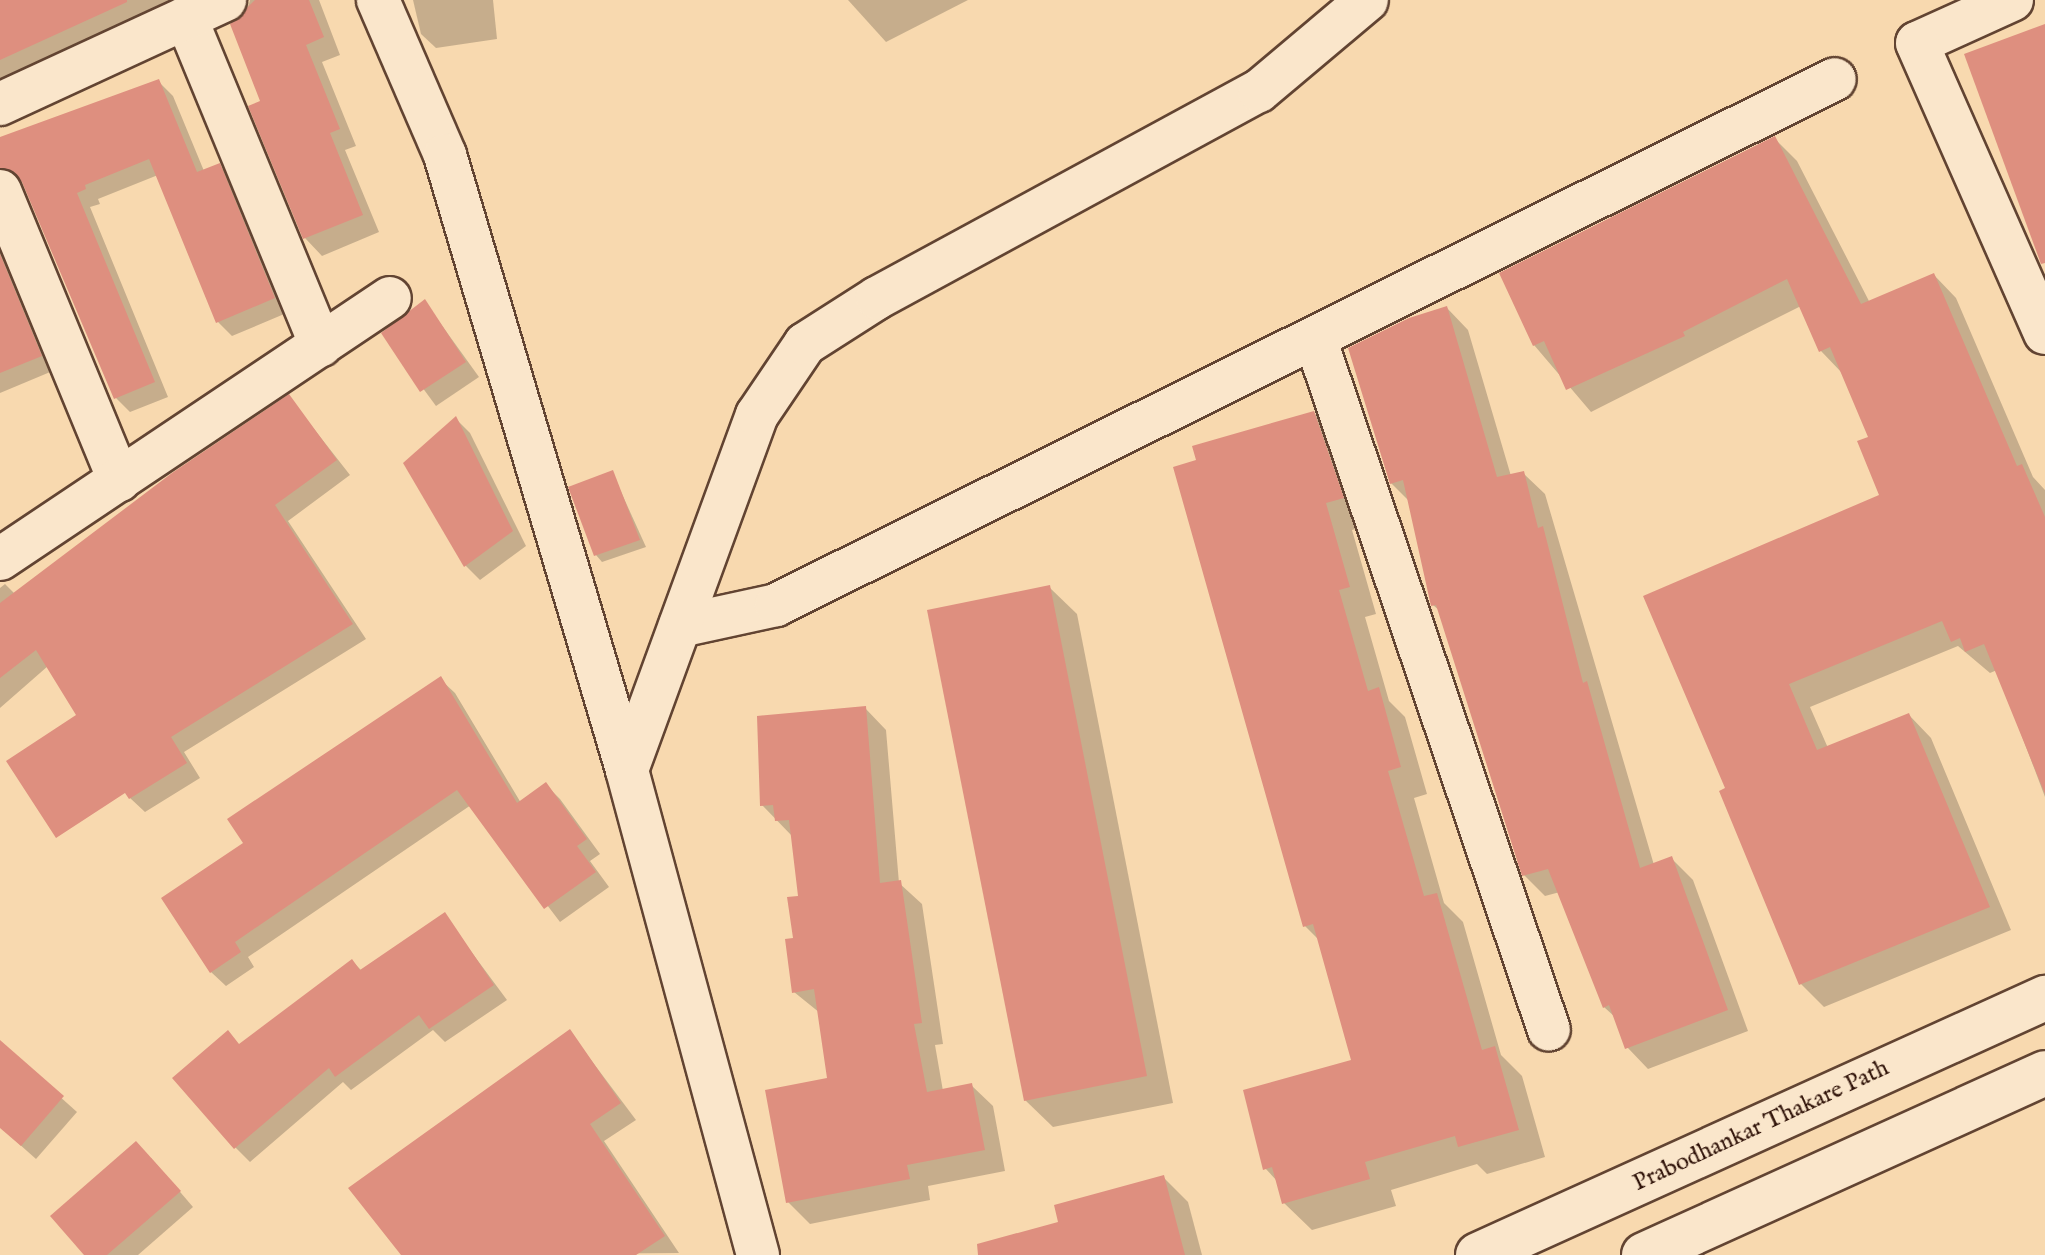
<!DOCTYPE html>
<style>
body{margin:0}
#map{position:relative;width:2045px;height:1255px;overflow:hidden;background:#f8d9af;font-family:"IM FELL English",serif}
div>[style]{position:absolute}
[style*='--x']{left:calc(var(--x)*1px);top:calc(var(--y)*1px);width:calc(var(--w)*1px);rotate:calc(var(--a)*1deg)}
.shadow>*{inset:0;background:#0003}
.building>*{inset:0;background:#de8f7f}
.roads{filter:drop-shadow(2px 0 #624432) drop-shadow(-2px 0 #624432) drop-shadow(0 2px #624432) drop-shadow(0 -2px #624432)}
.minor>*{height:42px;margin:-21px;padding:0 21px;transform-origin:21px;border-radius:21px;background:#fae6cb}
.secondary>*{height:44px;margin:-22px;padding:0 22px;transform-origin:22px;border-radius:22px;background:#fae6cb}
span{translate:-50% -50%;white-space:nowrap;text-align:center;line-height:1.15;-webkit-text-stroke:6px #fae6cb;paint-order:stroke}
.street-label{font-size:24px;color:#301309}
</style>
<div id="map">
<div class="shadow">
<div style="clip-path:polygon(0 0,195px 0,69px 49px,71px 54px,0 84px)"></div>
<div style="clip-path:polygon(250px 0,319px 0,340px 55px,322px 62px,356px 146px,345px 150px,379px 232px,322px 256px,305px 238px,251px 107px,263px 102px,246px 16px)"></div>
<div style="clip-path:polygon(413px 0,493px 0,497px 39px,436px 48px,421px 34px)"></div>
<div style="clip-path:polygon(848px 0,968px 0,886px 42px)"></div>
<div style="clip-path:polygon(159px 82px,173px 96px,204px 171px,219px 165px,234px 180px,289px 312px,232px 336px,218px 322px,158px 175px,98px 199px,100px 204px,90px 207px,168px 397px,130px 412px,116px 398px,6px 137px)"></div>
<div style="clip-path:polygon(1774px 138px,1797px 161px,1870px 303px,1934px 275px,1956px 298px,2033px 477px,2045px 490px,2045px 797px,1997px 670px,1990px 673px,1958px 646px,1810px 707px,1828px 748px,1909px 715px,1931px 738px,2011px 930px,1824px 1007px,1801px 984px,1728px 789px,1882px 496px,1871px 438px,1843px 374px,1821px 351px,1801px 306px,1591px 412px,1534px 345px)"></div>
<div style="clip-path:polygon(0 248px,55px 370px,0 393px)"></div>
<div style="clip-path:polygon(425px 302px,479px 377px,436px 406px,383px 334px)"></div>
<div style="clip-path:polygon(1447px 308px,1468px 330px,1511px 476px,1523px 473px,1545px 494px,1654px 865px,1672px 859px,1693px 880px,1748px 1031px,1648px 1069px,1627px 1047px,1616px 1018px,1604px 1007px,1560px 892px,1545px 896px,1524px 875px,1440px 611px,1433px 605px,1410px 502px,1391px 483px)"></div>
<div style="clip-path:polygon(289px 397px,350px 475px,288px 521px,366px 639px,184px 752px,200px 778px,145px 812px,130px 798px,48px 666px,0 708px,0 588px,5px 584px,15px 594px)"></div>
<div style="clip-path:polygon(1314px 413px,1341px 440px,1370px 525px,1352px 530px,1376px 614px,1365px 617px,1389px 701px,1405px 717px,1427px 794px,1414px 798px,1444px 903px,1463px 922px,1501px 1055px,1522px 1076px,1545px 1157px,1487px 1174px,1477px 1164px,1391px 1190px,1396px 1206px,1312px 1230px,1284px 1203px,1278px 1182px,1265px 1168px,1354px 1061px,1320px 941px,1305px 926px)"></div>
<div style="clip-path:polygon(456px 419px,470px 433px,526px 546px,480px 580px,466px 566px,405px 464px)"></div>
<div style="clip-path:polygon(612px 472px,646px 547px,602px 562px,596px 555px)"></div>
<div style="clip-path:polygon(1049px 587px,1077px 614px,1173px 1103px,1053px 1127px,1025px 1100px)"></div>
<div style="clip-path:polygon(440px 679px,455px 693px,521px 803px,546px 785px,560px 799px,600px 854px,590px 861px,609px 887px,560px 922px,471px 805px,248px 957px,254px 967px,226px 986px,211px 972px,246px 843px)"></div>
<div style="clip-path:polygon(865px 708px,886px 730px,899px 883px,922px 904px,943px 1044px,935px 1045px,943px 1091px,971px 1085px,993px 1106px,1005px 1171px,928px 1186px,930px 1200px,810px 1224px,788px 1202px,830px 1079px,820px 1013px,794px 992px,800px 897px,793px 837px,762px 805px)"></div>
<div style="clip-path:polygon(444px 915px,507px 1000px,445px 1042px,433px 1030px,351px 1090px,343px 1082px,250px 1162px,235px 1147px,240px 1046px,352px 961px,362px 971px)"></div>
<div style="clip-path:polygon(570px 1032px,636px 1120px,604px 1141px,679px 1253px,404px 1255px)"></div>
<div style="clip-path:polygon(0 1043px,77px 1112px,36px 1159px,0 1127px)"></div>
<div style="clip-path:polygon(151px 1158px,193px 1207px,138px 1255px,87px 1255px)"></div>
<div style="clip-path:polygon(1164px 1178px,1188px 1202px,1202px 1255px,1008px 1255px,1060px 1223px)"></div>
</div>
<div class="building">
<div style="clip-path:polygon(0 0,127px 0,127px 2px,0 60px)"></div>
<div style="clip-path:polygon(255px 0,309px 0,324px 37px,306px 45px,340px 129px,330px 133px,363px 215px,303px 239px,248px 106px,260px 101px,230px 24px)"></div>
<div style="clip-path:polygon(2045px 24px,2045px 263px,2041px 264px,1964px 54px)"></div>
<div style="clip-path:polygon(159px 79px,197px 172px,220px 163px,275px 298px,216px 323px,149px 159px,85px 185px,86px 189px,77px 193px,155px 382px,114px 399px,22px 182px,14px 172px,0 168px,0 137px)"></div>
<div style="clip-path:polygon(1775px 136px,1861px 304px,1934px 273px,2017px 466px,2022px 464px,2045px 517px,2045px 794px,1984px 644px,1965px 652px,1960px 638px,1951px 642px,1942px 621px,1789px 684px,1817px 750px,1909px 713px,1990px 907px,1799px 985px,1719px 791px,1725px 788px,1643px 596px,1879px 495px,1857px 441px,1868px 437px,1830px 347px,1819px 352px,1787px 279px,1683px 332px,1685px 336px,1566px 390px,1544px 341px,1533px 346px,1499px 273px)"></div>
<div style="clip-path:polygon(0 254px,42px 356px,0 373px)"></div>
<div style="clip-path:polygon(425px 299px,466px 362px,420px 392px,381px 333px)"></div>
<div style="clip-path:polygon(1447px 306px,1497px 477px,1524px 471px,1538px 528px,1543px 526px,1583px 683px,1587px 681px,1640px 868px,1672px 856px,1728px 1010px,1625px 1049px,1609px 1005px,1603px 1008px,1548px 869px,1522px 876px,1436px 605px,1431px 606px,1403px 480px,1390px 484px,1348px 348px,1409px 318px)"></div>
<div style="clip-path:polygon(289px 394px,337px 460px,275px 505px,353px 624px,171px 737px,187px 763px,129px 799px,125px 793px,56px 838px,6px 761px,76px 715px,36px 650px,0 678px,0 603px,172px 473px)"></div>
<div style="clip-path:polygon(1314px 411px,1344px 498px,1326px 503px,1350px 587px,1339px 590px,1368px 691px,1379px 687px,1401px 767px,1388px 771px,1424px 896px,1437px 893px,1482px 1050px,1495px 1046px,1519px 1130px,1458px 1147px,1455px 1136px,1365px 1162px,1370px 1179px,1282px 1204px,1272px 1167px,1263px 1170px,1243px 1090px,1351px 1060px,1313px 924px,1303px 927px,1173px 467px,1196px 460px,1192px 446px)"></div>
<div style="clip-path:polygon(456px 416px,513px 531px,464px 567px,403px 463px)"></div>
<div style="clip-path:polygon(613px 470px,640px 540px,594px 556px,568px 487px)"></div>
<div style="clip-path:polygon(1050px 585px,1147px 1076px,1024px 1101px,927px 610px)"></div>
<div style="clip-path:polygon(441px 676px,517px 803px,546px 782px,587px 839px,577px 846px,596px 872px,544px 909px,457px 790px,235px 942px,241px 952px,210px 973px,161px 898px,243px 843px,227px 819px)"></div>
<div style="clip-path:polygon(866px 706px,880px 883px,901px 880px,922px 1023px,914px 1024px,927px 1092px,972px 1083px,985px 1150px,907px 1165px,910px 1179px,786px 1203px,765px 1090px,827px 1078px,814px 989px,792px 993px,785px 939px,793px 938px,787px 897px,798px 896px,789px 820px,775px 821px,773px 805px,760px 806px,757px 716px)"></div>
<div style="clip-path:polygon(445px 912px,494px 985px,429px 1029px,419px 1015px,335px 1077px,329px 1068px,234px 1149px,172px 1078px,228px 1030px,239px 1044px,352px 959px,360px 970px)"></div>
<div style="clip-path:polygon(570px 1029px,621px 1103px,590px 1124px,665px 1236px,636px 1255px,401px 1255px,348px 1188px)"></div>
<div style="clip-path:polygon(0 1040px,64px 1096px,21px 1146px,0 1128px)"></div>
<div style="clip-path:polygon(136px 1141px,181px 1191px,107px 1255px,84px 1255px,50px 1216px)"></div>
<div style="clip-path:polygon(1164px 1175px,1185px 1255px,978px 1255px,977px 1244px,1058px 1222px,1054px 1205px)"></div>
</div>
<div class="roads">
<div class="minor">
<div style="--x:378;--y:0;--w:169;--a:66.6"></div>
<div style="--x:445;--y:155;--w:641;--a:73.51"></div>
<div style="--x:2012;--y:0;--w:104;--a:155.6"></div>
<div style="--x:1917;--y:43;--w:317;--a:66.2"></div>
<div style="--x:186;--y:18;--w:354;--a:67.6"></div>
<div style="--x:0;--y:104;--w:248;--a:-24.8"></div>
<div style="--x:0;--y:191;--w:313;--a:67.6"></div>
<div style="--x:1315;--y:338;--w:730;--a:71.32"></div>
<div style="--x:0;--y:559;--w:469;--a:-33.8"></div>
<div style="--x:680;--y:626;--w:98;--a:-12.3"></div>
<div style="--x:776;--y:605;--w:1182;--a:-26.41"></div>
<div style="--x:758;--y:1255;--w:502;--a:-105.12"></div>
<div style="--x:627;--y:770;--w:378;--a:-69.9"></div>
<div style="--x:757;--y:415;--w:86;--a:-55.9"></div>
<div style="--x:805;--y:344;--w:85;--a:-32.6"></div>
<div style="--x:877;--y:298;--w:434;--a:-28.5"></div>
<div style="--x:1259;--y:91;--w:141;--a:-40.1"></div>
</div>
<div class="secondary">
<div style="--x:1478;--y:1255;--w:623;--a:-24.38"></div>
<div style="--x:1644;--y:1255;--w:440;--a:-24.4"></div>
</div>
</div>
<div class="street-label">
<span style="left:1761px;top:1126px;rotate:-25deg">Prabodhankar Thakare Path</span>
</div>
</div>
